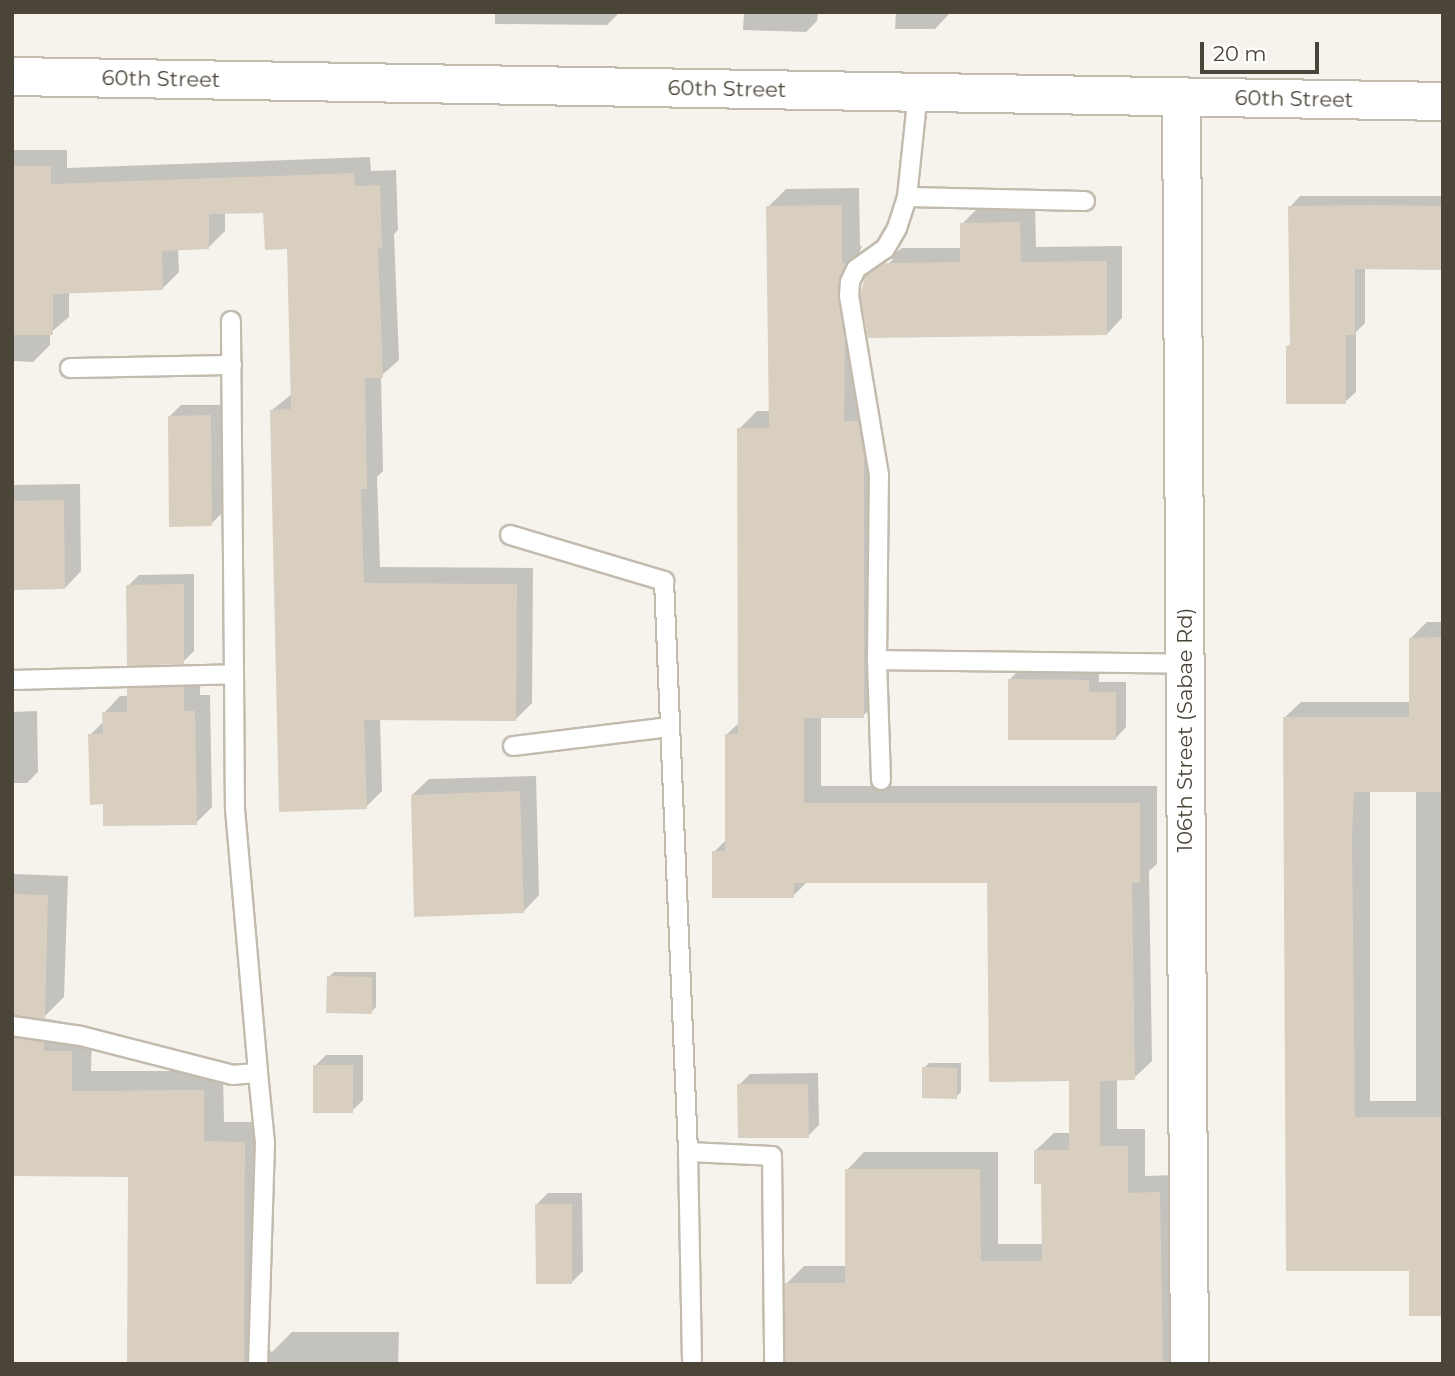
<!DOCTYPE html>
<style>
body{margin:0}
#map{position:relative;width:1455px;height:1376px;overflow:hidden;background:#f6f3ec;font-family:Montserrat,sans-serif}
div>[style]{position:absolute}
[style*='--x']{left:calc(var(--x)*1px);top:calc(var(--y)*1px);width:calc(var(--w)*1px);rotate:calc(var(--a)*1deg)}
.shadow>*{inset:0;background:#0003}
.building>*{inset:0;background:#d8cfc1}
.roads{filter:drop-shadow(2px 0 #c2bbae) drop-shadow(-2px 0 #c2bbae) drop-shadow(0 2px #c2bbae) drop-shadow(0 -2px #c2bbae)}
.service>*{height:18px;margin:-9px;padding:0 9px;transform-origin:9px;border-radius:9px;background:#fff}
.minor>*{height:37px;margin:-18.5px;padding:0 18.5px;transform-origin:18.5px;border-radius:18.5px;background:#fff}
span{translate:-50% -50%;white-space:nowrap;text-align:center;line-height:1.15;-webkit-text-stroke:5px #fff;paint-order:stroke}
.street-label{font-size:21px;color:#4b4439}
.frame{position:absolute;inset:0;border:14px solid #4b4439;pointer-events:none}
.scale{position:absolute;left:1200px;top:42px;width:119px;height:32px;box-sizing:border-box;border:4px solid #4b4439;border-top:0;padding-left:9px;font-size:21px;line-height:24px;white-space:nowrap;color:#4b4439;-webkit-text-stroke:5px #fff;paint-order:stroke}
</style>
<div id="map">
<div class="shadow">
<div style="clip-path:polygon(495px 12px,620px 12px,607px 25px,495px 24px)"></div>
<div style="clip-path:polygon(744px 12px,818px 12px,817px 21px,806px 32px,743px 30px)"></div>
<div style="clip-path:polygon(896px 12px,951px 12px,935px 29px,895px 29px)"></div>
<div style="clip-path:polygon(12px 150px,67px 150px,67px 168px,370px 157px,371px 171px,396px 170px,398px 230px,394px 234px,399px 360px,381px 376px,383px 471px,377px 477px,380px 567px,533px 568px,532px 703px,516px 719px,380px 718px,382px 791px,366px 807px,272px 410px,292px 394px,288px 247px,265px 211px,225px 212px,225px 231px,208px 248px,178px 249px,179px 272px,163px 288px,69px 291px,69px 317px,50px 333px,50px 345px,33px 362px,12px 361px)"></div>
<div style="clip-path:polygon(859px 188px,860px 246px,862px 246px,857px 258px,855px 277px,876px 404px,881px 698px,863px 716px,821px 716px,821px 786px,1157px 786px,1157px 864px,1149px 871px,1152px 1061px,1134px 1078px,1117px 1079px,1117px 1129px,1145px 1129px,1145px 1176px,1177px 1175px,1180px 1353px,1169px 1364px,786px 1364px,786px 1284px,804px 1266px,847px 1266px,847px 1170px,864px 1152px,998px 1152px,998px 1244px,1044px 1244px,1042px 1182px,1036px 1150px,1054px 1133px,1070px 1133px,1071px 1079px,989px 882px,807px 882px,793px 896px,714px 852px,727px 839px,727px 734px,740px 722px,739px 429px,757px 411px,771px 411px,768px 207px,786px 189px)"></div>
<div style="clip-path:polygon(1300px 196px,1443px 196px,1443px 268px,1365px 268px,1365px 323px,1356px 332px,1356px 392px,1345px 402px,1288px 346px,1291px 343px,1290px 207px)"></div>
<div style="clip-path:polygon(1035px 207px,1036px 247px,1122px 246px,1122px 318px,1107px 334px,866px 278px,877px 267px,877px 271px,893px 260px,891px 257px,880px 264px,902px 248px,962px 248px,962px 224px,978px 208px)"></div>
<div style="clip-path:polygon(181px 405px,221px 405px,222px 513px,211px 524px,170px 416px)"></div>
<div style="clip-path:polygon(80px 484px,81px 571px,65px 588px,12px 589px,12px 485px)"></div>
<div style="clip-path:polygon(194px 574px,194px 651px,183px 662px,128px 586px,139px 575px)"></div>
<div style="clip-path:polygon(evenodd,1427px 622px,1443px 622px,1443px 1314px,1410px 1269px,1287px 1269px,1284px 718px,1301px 702px,1411px 702px,1411px 638px,1427px 622px,1370px 790px,1416px 790px,1416px 1101px,1370px 1101px,1370px 790px)"></div>
<div style="clip-path:polygon(1020px 669px,1099px 669px,1099px 682px,1126px 682px,1126px 727px,1116px 738px,1009px 680px)"></div>
<div style="clip-path:polygon(200px 671px,200px 695px,210px 695px,212px 807px,196px 823px,104px 802px,90px 735px,104px 721px,104px 713px,120px 696px,129px 696px,129px 689px,145px 673px)"></div>
<div style="clip-path:polygon(37px 711px,38px 772px,27px 783px,12px 783px,12px 712px)"></div>
<div style="clip-path:polygon(536px 776px,539px 895px,523px 912px,412px 795px,429px 779px)"></div>
<div style="clip-path:polygon(12px 874px,68px 876px,64px 997px,43px 1018px,64px 1022px,63px 1031px,92px 1032px,91px 1071px,223px 1071px,224px 1122px,264px 1122px,268px 1350px,272px 1352px,292px 1332px,399px 1332px,398px 1364px,129px 1364px,129px 1176px,12px 1174px)"></div>
<div style="clip-path:polygon(334px 972px,376px 972px,376px 1007px,371px 1012px,329px 977px)"></div>
<div style="clip-path:polygon(326px 1055px,363px 1055px,363px 1100px,352px 1111px,315px 1066px)"></div>
<div style="clip-path:polygon(929px 1063px,961px 1063px,961px 1092px,956px 1097px,924px 1068px)"></div>
<div style="clip-path:polygon(818px 1073px,819px 1125px,808px 1136px,739px 1085px,750px 1074px)"></div>
<div style="clip-path:polygon(548px 1193px,582px 1193px,583px 1271px,572px 1282px,537px 1204px)"></div>
</div>
<div class="building">
<div style="clip-path:polygon(12px 166px,51px 166px,51px 184px,354px 173px,355px 186px,380px 185px,382px 248px,378px 248px,383px 378px,365px 378px,367px 489px,361px 489px,364px 583px,517px 584px,516px 721px,364px 720px,367px 809px,279px 812px,270px 410px,291px 409px,287px 249px,265px 250px,263px 213px,209px 214px,209px 249px,162px 251px,163px 290px,53px 294px,53px 335px,12px 335px)"></div>
<div style="clip-path:polygon(842px 205px,842px 263px,846px 263px,840px 278px,838px 296px,845px 338px,844px 421px,858px 421px,864px 457px,864px 718px,804px 718px,804px 803px,1140px 803px,1140px 883px,1132px 883px,1135px 1080px,1100px 1081px,1100px 1146px,1128px 1146px,1128px 1193px,1160px 1192px,1163px 1364px,785px 1364px,785px 1283px,845px 1283px,845px 1169px,980px 1169px,981px 1261px,1042px 1261px,1041px 1184px,1034px 1184px,1034px 1150px,1069px 1150px,1069px 1081px,989px 1082px,987px 883px,794px 883px,794px 898px,712px 898px,712px 851px,725px 851px,725px 734px,738px 734px,737px 428px,769px 428px,766px 206px)"></div>
<div style="clip-path:polygon(1373px 205px,1443px 206px,1443px 270px,1355px 269px,1355px 335px,1346px 335px,1346px 404px,1286px 404px,1286px 346px,1290px 346px,1288px 206px)"></div>
<div style="clip-path:polygon(1020px 222px,1021px 262px,1107px 261px,1107px 335px,868px 338px,860px 295px,865px 277px,885px 263px,960px 262px,960px 223px)"></div>
<div style="clip-path:polygon(211px 415px,212px 526px,169px 527px,168px 416px)"></div>
<div style="clip-path:polygon(64px 500px,65px 589px,12px 590px,12px 501px)"></div>
<div style="clip-path:polygon(184px 584px,184px 664px,127px 666px,126px 585px)"></div>
<div style="clip-path:polygon(1443px 637px,1443px 792px,1354px 792px,1352px 837px,1355px 1117px,1443px 1117px,1443px 1316px,1409px 1316px,1409px 1271px,1286px 1271px,1283px 717px,1409px 717px,1409px 638px)"></div>
<div style="clip-path:polygon(1008px 679px,1089px 680px,1089px 692px,1116px 692px,1116px 740px,1008px 740px)"></div>
<div style="clip-path:polygon(184px 687px,184px 711px,195px 711px,197px 825px,103px 826px,103px 804px,90px 805px,88px 734px,103px 734px,102px 712px,127px 712px,127px 688px)"></div>
<div style="clip-path:polygon(520px 791px,524px 913px,414px 917px,411px 795px)"></div>
<div style="clip-path:polygon(12px 894px,48px 895px,45px 1019px,12px 1015px)"></div>
<div style="clip-path:polygon(327px 976px,372px 977px,372px 1014px,326px 1013px)"></div>
<div style="clip-path:polygon(12px 1038px,44px 1042px,44px 1051px,72px 1051px,72px 1091px,204px 1090px,204px 1141px,245px 1142px,244px 1364px,127px 1364px,128px 1177px,12px 1176px)"></div>
<div style="clip-path:polygon(313px 1065px,353px 1065px,353px 1113px,313px 1113px)"></div>
<div style="clip-path:polygon(922px 1067px,957px 1068px,957px 1099px,922px 1098px)"></div>
<div style="clip-path:polygon(737px 1084px,808px 1084px,809px 1138px,738px 1138px)"></div>
<div style="clip-path:polygon(535px 1204px,572px 1204px,572px 1284px,536px 1284px)"></div>
</div>
<div class="roads">
<div class="service">
<div style="--x:907;--y:197;--w:178;--a:1.3"></div>
<div style="--x:70;--y:368;--w:162;--a:-1.1"></div>
<div style="--x:510;--y:535;--w:161;--a:16.6"></div>
<div style="--x:664;--y:581;--w:572;--a:87.59"></div>
<div style="--x:688;--y:1152;--w:84;--a:2.7"></div>
<div style="--x:772;--y:1156;--w:208;--a:89.4"></div>
<div style="--x:877;--y:660;--w:308;--a:0.7"></div>
<div style="--x:234;--y:674;--w:135;--a:89.6"></div>
<div style="--x:235;--y:809;--w:265;--a:85"></div>
<div style="--x:12;--y:680;--w:222;--a:-1.5"></div>
<div style="--x:234;--y:674;--w:353;--a:-90.5"></div>
<div style="--x:513;--y:746;--w:157;--a:-6.9"></div>
<div style="--x:881;--y:780;--w:120;--a:-91.9"></div>
<div style="--x:877;--y:660;--w:185;--a:-89.4"></div>
<div style="--x:879;--y:475;--w:181;--a:-99.5"></div>
<div style="--x:849;--y:296;--w:14;--a:-86"></div>
<div style="--x:850;--y:282;--w:14;--a:-65"></div>
<div style="--x:856;--y:269;--w:35;--a:-35"></div>
<div style="--x:885;--y:249;--w:24;--a:-60"></div>
<div style="--x:897;--y:228;--w:33;--a:-72"></div>
<div style="--x:907;--y:197;--w:105;--a:-84"></div>
<div style="--x:12;--y:1026;--w:70;--a:8.2"></div>
<div style="--x:81;--y:1036;--w:157;--a:14.4"></div>
<div style="--x:233;--y:1075;--w:25;--a:-5"></div>
<div style="--x:258;--y:1073;--w:70;--a:84.3"></div>
<div style="--x:265;--y:1143;--w:221;--a:91.8"></div>
<div style="--x:688;--y:1152;--w:212;--a:88.9"></div>
</div>
<div class="minor">
<div style="--x:12;--y:76;--w:1431;--a:1"></div>
<div style="--x:1181;--y:97;--w:1267;--a:89.64"></div>
</div>
</div>
<div class="street-label">
<span style="left:161px;top:79px;rotate:1deg">60th Street</span>
<span style="left:727px;top:89px;rotate:1deg">60th Street</span>
<span style="left:1294px;top:99px;rotate:1deg">60th Street</span>
<span style="left:1185px;top:730px;rotate:-90deg">106th Street (Sabae Rd)</span>
</div>
<div class="frame"></div>
<div class="scale">20 m</div>
</div>
